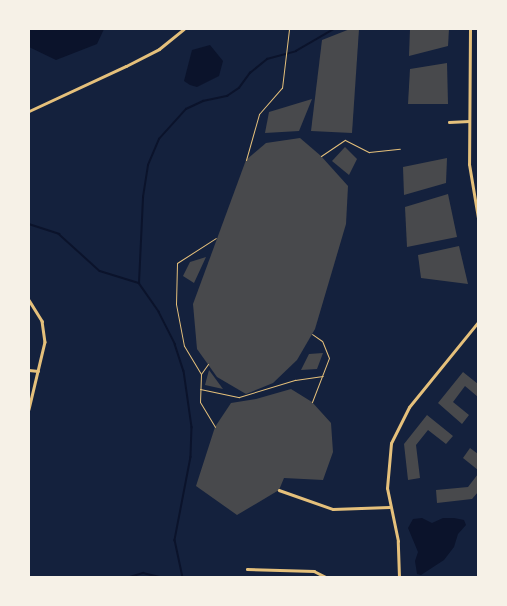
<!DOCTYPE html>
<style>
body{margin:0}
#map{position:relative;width:507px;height:606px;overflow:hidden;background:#14213d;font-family:"Nunito Sans",sans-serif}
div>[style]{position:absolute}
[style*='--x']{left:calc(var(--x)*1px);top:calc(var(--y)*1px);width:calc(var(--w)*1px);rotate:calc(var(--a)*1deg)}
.water>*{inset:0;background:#0b132b}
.stream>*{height:1.5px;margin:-0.75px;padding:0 0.75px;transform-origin:0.75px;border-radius:0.75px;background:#0b132b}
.building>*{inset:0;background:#48494c}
.path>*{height:1px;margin:-0.5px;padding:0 0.5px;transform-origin:0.5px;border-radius:0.5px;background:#e5c07b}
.minor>*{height:2.5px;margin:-1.25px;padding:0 1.25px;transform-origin:1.25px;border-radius:1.25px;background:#e5c07b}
.tertiary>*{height:3px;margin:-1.5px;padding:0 1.5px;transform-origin:1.5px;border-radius:1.5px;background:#e5c07b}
span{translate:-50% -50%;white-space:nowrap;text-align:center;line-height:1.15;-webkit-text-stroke:3px #f6f1e7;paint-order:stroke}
.frame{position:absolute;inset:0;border:30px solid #f6f1e7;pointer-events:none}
</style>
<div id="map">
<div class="water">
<div style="clip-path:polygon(29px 29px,104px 29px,97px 44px,56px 60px,29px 47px)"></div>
<div style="clip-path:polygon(210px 45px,223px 61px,219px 76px,197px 87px,190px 85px,184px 81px,192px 50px)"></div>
<div style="clip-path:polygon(422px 518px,432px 523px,443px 518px,454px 518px,464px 520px,466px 525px,458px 534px,454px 547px,444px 560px,421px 575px,417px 574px,415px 561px,418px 552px,408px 528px,413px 519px)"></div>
</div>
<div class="stream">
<div style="--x:29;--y:224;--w:32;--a:18"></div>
<div style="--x:59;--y:234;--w:55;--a:42.1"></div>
<div style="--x:100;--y:271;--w:41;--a:17.1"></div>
<div style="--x:139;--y:283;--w:35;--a:55"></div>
<div style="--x:159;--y:312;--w:36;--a:63"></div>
<div style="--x:175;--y:344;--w:28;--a:72"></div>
<div style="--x:184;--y:371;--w:57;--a:81.9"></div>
<div style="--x:192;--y:427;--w:30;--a:92"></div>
<div style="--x:191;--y:457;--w:85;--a:100.9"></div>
<div style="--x:175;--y:540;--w:38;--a:78"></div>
<div style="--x:139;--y:283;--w:86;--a:-87.3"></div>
<div style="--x:143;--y:197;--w:32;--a:-81"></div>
<div style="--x:148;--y:165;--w:28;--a:-67"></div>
<div style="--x:159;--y:139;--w:40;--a:-48"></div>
<div style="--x:186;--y:109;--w:19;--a:-25"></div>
<div style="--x:203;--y:101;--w:25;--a:-12"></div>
<div style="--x:227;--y:96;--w:14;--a:-34"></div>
<div style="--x:239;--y:88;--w:19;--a:-54"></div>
<div style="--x:250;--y:73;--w:22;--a:-39"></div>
<div style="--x:267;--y:59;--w:30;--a:-15"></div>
<div style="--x:296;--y:51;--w:44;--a:-30.1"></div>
<div style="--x:130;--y:577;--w:14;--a:-17"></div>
<div style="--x:143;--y:573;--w:18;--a:13"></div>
</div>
<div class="building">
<div style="clip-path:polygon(350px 29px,359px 29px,352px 133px,311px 131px,322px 40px)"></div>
<div style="clip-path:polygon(410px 29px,449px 29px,448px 46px,409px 56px)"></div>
<div style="clip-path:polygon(447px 63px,448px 104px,408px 104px,410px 69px)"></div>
<div style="clip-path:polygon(312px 99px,299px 131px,265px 133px,269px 112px)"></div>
<div style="clip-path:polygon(300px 138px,321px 156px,348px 186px,346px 224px,315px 329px,297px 360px,273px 383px,246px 394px,217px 377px,197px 349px,193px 304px,246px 160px,266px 143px)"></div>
<div style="clip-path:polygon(345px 147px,357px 159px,349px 175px,332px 161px)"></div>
<div style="clip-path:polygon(447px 158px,446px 183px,404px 195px,403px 167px)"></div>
<div style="clip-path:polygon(448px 194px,457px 237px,407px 247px,405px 207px)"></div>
<div style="clip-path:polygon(459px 246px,468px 284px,421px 278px,418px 255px)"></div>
<div style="clip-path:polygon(206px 257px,194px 283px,183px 276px,190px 262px)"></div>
<div style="clip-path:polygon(323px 353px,317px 369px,301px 370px,309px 354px)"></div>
<div style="clip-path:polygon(209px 370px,223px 389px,205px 385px)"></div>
<div style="clip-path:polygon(463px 372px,478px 384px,478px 397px,465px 386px,453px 402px,469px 415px,462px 424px,438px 403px)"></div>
<div style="clip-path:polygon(291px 389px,312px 402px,331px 423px,333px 452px,323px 480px,284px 478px,279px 490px,237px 515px,196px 486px,215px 427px,231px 403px,256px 399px)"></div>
<div style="clip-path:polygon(427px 415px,453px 436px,446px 444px,428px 430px,416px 445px,420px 478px,408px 480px,404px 444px)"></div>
<div style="clip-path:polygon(470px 448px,478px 454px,478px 470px,463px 458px)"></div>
<div style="clip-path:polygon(478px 474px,478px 492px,472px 499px,437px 503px,436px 490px,468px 487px)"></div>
</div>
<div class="path">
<div style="--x:321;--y:156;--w:29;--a:-34"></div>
<div style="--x:345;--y:140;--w:27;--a:27"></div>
<div style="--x:369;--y:152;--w:31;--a:-6"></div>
<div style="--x:246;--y:160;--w:48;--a:-74.2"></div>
<div style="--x:259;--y:114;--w:35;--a:-49"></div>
<div style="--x:282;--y:88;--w:59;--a:-83.2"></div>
<div style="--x:208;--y:364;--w:12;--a:125"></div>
<div style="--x:201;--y:374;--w:28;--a:92"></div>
<div style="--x:200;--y:402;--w:29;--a:59"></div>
<div style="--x:201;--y:374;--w:33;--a:-121"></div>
<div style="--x:184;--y:346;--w:43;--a:-100.8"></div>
<div style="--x:176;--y:304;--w:41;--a:-88.6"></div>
<div style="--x:177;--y:263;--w:46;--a:-32.7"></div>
<div style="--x:200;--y:389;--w:40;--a:12"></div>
<div style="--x:239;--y:397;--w:59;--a:-16.9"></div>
<div style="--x:295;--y:380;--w:28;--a:-8"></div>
<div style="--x:312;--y:402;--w:47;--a:-68.9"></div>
<div style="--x:329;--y:358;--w:18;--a:-112"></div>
<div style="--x:322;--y:341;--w:12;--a:-145"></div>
</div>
<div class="minor">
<div style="--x:449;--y:122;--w:20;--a:-3"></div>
<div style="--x:29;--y:300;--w:25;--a:58"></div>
<div style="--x:42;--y:321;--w:21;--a:82"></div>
<div style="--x:45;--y:342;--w:69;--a:103.4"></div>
<div style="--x:29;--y:370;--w:9;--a:6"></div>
<div style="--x:279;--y:490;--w:57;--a:19.4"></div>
<div style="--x:333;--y:509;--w:56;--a:-2"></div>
<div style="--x:247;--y:569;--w:67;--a:1.7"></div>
<div style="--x:314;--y:571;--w:13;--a:27"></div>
</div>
<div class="tertiary">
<div style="--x:470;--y:29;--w:135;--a:90.4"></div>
<div style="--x:469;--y:164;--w:55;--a:80.5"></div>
<div style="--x:29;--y:111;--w:107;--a:-24.9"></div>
<div style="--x:126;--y:66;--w:37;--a:-27"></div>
<div style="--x:159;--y:49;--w:32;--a:-39"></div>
<div style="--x:399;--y:577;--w:36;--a:-92"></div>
<div style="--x:398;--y:541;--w:54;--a:-101.7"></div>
<div style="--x:387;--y:488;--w:45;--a:-84.9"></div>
<div style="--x:391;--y:443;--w:40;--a:-63.4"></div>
<div style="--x:409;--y:407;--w:109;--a:-50.9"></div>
</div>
<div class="frame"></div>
</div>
